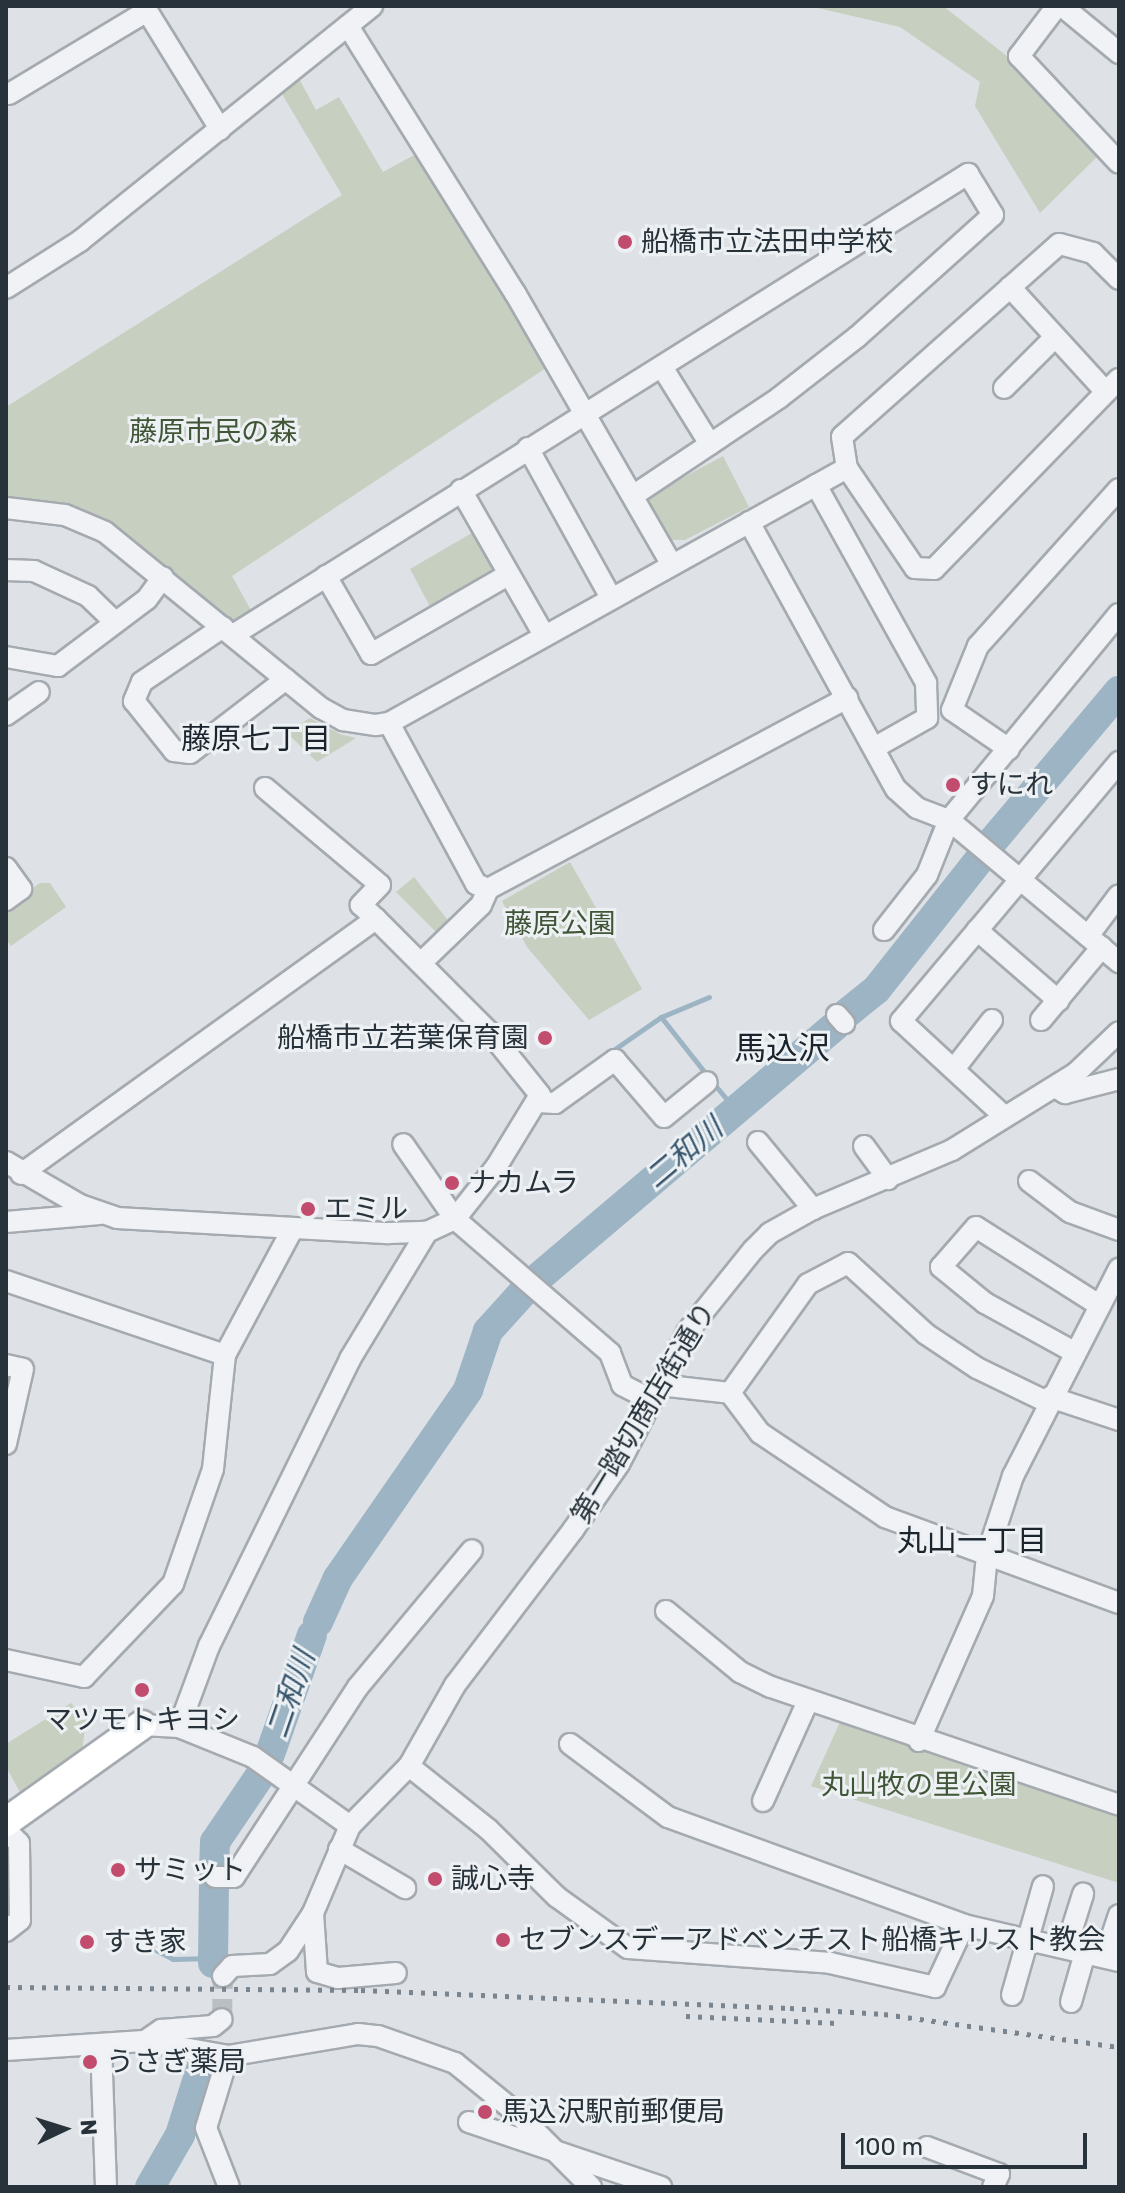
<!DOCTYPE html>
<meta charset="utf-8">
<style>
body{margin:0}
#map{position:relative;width:1125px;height:2193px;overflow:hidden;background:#dee2e6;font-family:Rubik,"Noto Sans JP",sans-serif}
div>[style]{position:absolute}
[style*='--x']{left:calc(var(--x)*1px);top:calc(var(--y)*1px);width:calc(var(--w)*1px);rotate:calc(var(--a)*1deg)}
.green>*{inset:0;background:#c6cfc0}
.stream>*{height:5px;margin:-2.5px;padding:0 2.5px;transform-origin:2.5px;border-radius:2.5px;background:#9cb4c3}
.river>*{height:30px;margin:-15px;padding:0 15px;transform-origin:15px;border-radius:15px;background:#9cb4c3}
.street-tunnel>*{height:20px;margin-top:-10px;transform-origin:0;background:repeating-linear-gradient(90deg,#babfc4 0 20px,transparent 0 30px)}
.roads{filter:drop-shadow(2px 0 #a4aaaf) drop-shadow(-2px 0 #a4aaaf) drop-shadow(0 2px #a4aaaf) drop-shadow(0 -2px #a4aaaf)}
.street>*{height:20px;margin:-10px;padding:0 10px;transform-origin:10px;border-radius:10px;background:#f0f2f5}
.secondary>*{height:28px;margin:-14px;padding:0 14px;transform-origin:14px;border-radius:14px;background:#fff}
.rail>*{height:5px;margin-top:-2.5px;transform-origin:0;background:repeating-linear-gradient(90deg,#79848e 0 4px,transparent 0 12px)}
.dots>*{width:22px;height:22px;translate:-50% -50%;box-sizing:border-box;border:4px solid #edf1f4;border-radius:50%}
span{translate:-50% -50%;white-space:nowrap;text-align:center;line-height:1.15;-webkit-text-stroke:6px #edf1f4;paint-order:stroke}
.poi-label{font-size:28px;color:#28323b}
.left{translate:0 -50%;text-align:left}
.right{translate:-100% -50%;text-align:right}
.park-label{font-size:28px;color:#415637}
.street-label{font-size:28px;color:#28323b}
.neighbourhood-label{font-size:30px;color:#1b232c}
.water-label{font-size:30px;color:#36556c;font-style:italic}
.quarter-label{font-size:32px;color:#1b232c}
.frame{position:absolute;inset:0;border:8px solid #28323b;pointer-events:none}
.north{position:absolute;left:24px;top:2089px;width:80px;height:80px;-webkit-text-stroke:6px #edf1f4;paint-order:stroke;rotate:86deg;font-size:22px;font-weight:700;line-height:32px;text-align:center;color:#28323b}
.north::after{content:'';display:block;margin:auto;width:28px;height:36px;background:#28323b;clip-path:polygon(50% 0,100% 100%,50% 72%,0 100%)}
.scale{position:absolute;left:841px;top:2133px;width:246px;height:36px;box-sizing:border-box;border:4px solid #28323b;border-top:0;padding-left:10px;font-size:24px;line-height:28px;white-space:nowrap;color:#28323b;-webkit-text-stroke:6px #edf1f4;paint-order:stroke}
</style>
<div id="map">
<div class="green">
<div style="clip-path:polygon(809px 6px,943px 6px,1012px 60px,1098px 156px,1040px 213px,975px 106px,980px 82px,900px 27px)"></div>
<div style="clip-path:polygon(297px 75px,316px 110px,339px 97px,383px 172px,418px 153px,552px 364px,232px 576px,253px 614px,234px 622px,112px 525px,69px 507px,6px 498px,6px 407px,342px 195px,279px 89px)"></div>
<div style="clip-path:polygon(723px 456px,749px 507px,685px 540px,668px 540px,645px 498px)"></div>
<div style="clip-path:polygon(477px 530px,499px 569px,433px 612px,410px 569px)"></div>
<div style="clip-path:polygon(310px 718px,340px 734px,356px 738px,317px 762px,286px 732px)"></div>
<div style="clip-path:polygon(570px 862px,642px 989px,589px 1020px,527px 947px,502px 901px)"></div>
<div style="clip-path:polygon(414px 877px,450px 923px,437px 933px,396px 892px)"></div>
<div style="clip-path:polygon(40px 883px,50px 883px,66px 907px,11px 946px,6px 939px,6px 907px)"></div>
<div style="clip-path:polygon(71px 1703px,86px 1720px,82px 1752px,20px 1792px,6px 1767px,6px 1744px)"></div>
<div style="clip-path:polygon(841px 1720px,1119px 1810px,1119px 1883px,811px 1786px)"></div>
</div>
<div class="stream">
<div style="--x:919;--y:868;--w:44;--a:-69.9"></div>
<div style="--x:661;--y:1017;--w:52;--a:-22.6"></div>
<div style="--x:714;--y:1084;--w:33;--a:50"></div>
<div style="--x:557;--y:1089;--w:126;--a:-34.7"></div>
<div style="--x:661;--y:1017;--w:73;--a:51.7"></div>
<div style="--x:154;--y:1949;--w:21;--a:28"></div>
<div style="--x:173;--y:1959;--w:40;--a:-1.4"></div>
</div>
<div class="river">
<div style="--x:991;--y:843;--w:199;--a:-49.9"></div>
<div style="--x:846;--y:1014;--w:38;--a:-39"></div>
<div style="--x:876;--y:990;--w:166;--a:-51.6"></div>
<div style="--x:533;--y:1282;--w:397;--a:-40.3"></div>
<div style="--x:318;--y:1622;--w:48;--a:-65.6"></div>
<div style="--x:338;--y:1578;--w:229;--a:-55.3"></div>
<div style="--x:468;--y:1390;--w:62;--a:-71.3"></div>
<div style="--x:488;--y:1331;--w:55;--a:-47.9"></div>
<div style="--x:270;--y:1754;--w:126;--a:-70.6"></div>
<div style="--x:214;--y:1870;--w:28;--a:-88"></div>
<div style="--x:215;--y:1842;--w:86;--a:-55.9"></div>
<div style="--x:213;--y:1963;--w:79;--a:-89.3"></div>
<div style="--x:150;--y:2187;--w:60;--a:-60"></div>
<div style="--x:180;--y:2135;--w:80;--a:-72.5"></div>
</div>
<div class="street-tunnel">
<div style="--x:222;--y:2019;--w:43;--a:-88.7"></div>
</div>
<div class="roads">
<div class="street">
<div style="--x:144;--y:6;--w:145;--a:58.3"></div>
<div style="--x:1057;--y:6;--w:63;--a:127.2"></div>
<div style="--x:1019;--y:56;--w:146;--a:46.9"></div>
<div style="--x:1062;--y:6;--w:74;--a:39.5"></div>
<div style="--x:348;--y:26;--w:315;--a:58"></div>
<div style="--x:515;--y:293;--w:314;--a:60"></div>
<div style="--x:9;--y:94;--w:161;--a:-31"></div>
<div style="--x:1119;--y:279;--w:37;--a:-135"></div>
<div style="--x:1093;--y:253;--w:35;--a:-165"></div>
<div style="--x:1059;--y:244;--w:290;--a:138.4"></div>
<div style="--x:842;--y:437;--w:31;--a:81"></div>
<div style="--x:847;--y:468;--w:121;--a:55.8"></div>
<div style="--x:915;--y:568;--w:19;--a:3"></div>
<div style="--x:934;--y:569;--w:265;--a:-45.8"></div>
<div style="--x:1010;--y:287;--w:142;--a:47.6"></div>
<div style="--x:6;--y:288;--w:88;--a:-32.4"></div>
<div style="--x:80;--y:241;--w:375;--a:-38.8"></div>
<div style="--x:662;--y:367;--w:91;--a:58.1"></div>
<div style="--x:1004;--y:388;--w:72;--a:-45"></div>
<div style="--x:528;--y:448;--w:171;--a:61"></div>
<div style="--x:816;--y:485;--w:227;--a:60.9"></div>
<div style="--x:926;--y:683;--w:35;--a:88"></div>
<div style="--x:927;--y:718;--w:61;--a:150.5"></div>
<div style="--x:461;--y:490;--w:167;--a:60.2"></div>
<div style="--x:6;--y:508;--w:59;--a:6.8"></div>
<div style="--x:65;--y:515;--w:43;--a:23"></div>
<div style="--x:105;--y:532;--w:279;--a:39.2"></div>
<div style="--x:321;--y:708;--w:25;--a:29"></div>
<div style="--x:343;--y:720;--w:33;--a:9"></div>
<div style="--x:376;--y:725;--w:13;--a:-9"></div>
<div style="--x:389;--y:723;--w:524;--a:-29.11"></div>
<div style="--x:749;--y:522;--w:305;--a:61.2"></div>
<div style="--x:896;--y:789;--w:28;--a:42"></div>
<div style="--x:917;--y:808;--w:34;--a:21"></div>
<div style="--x:949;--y:820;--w:222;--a:39.9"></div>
<div style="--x:6;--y:570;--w:28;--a:2"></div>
<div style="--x:34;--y:571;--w:60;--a:24.8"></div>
<div style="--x:88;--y:596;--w:37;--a:44"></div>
<div style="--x:326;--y:576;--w:90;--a:60"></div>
<div style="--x:371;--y:654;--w:158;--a:-30"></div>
<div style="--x:223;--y:627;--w:98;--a:145.8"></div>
<div style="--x:142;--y:682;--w:21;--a:113"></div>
<div style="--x:134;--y:701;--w:64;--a:51.3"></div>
<div style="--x:174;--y:751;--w:16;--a:7"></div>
<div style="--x:190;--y:753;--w:121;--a:-37.6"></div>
<div style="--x:233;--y:635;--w:868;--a:-32.1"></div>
<div style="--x:968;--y:174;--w:48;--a:58.6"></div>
<div style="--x:993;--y:215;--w:183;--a:138.1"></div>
<div style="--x:857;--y:337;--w:99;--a:142"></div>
<div style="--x:779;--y:398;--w:174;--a:146.2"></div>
<div style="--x:6;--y:657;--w:53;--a:9.8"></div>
<div style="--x:58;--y:666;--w:111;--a:-37"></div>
<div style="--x:147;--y:599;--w:27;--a:-54"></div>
<div style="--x:6;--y:715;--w:40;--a:-34.9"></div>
<div style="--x:389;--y:723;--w:183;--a:61.6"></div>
<div style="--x:476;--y:884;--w:13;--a:23"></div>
<div style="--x:488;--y:889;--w:407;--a:-28"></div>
<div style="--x:1009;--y:749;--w:69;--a:-145.6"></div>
<div style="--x:952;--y:710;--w:69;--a:-67.9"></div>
<div style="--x:978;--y:646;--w:211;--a:-48.1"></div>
<div style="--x:265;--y:788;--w:150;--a:40.1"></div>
<div style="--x:380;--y:885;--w:28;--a:134"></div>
<div style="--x:361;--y:905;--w:21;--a:43"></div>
<div style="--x:6;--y:868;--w:26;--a:54"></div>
<div style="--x:21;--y:889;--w:19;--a:144"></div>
<div style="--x:884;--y:930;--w:70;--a:-52"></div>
<div style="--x:927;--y:875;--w:59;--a:-68.2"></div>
<div style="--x:949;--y:820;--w:267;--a:-50.5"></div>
<div style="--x:977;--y:930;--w:108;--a:40.9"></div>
<div style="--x:1088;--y:936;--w:51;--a:-52.9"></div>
<div style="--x:422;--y:962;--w:82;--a:-44"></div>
<div style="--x:481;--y:905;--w:17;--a:-66"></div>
<div style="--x:837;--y:1015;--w:11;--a:49"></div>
<div style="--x:1041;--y:1020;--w:95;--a:-50.1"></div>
<div style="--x:954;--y:1069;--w:62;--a:-52.2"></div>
<div style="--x:1055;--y:1087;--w:12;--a:31"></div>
<div style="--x:1065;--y:1093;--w:56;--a:-14.5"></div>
<div style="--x:539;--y:1102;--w:16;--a:4"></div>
<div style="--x:555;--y:1103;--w:74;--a:-35.6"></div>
<div style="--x:615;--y:1060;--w:75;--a:49.3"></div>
<div style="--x:664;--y:1117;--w:55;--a:-39.1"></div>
<div style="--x:1004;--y:1116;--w:140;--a:-137.3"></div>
<div style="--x:901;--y:1021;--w:339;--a:-49.9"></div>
<div style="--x:758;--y:1142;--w:87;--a:50.6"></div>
<div style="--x:864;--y:1146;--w:41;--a:54"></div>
<div style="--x:6;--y:1162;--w:86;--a:30.2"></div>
<div style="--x:80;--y:1205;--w:39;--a:19"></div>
<div style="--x:117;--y:1218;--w:272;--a:3.2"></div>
<div style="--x:389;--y:1233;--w:38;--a:-2"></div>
<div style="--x:427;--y:1232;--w:31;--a:-25"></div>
<div style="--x:455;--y:1219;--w:205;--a:40.8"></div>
<div style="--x:610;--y:1353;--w:34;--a:69"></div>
<div style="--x:622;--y:1385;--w:34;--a:27"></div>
<div style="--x:21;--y:1174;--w:437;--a:-35.7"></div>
<div style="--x:376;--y:919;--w:164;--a:45"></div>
<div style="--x:492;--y:1035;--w:77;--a:51.3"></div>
<div style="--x:540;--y:1095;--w:84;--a:121.4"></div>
<div style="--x:496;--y:1167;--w:66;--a:128.3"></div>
<div style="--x:455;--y:1219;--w:91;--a:-124.7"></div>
<div style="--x:1029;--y:1181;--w:51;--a:37.1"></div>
<div style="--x:1070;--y:1212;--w:52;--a:20.2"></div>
<div style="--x:6;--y:1222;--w:94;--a:-4.9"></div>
<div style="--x:6;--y:1281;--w:231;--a:18.7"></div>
<div style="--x:1074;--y:1352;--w:102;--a:-151.2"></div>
<div style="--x:985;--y:1303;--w:57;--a:-140.7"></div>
<div style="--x:941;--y:1267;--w:53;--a:-48.8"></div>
<div style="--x:976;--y:1227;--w:146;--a:32.4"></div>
<div style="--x:6;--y:1365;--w:17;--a:13"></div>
<div style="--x:23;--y:1369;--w:77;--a:102.8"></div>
<div style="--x:659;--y:1385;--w:71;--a:6.4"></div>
<div style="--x:730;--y:1393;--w:134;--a:-54.4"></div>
<div style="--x:808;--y:1284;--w:45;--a:-27.7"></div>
<div style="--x:848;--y:1263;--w:105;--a:42.3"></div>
<div style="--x:926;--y:1334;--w:61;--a:33.7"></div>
<div style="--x:977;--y:1368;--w:78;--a:25.9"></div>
<div style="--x:730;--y:1393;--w:50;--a:53.1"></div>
<div style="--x:760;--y:1433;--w:151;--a:33.9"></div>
<div style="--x:885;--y:1517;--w:249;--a:20.2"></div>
<div style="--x:1050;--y:1397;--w:73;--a:18.4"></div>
<div style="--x:666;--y:1611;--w:96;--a:39.5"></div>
<div style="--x:740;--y:1672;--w:34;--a:26"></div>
<div style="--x:771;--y:1687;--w:367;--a:18.7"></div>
<div style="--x:6;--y:1660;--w:80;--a:12.3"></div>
<div style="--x:84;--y:1677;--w:129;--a:-46.3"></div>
<div style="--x:173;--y:1584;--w:122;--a:-70.8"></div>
<div style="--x:213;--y:1469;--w:115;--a:-84"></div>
<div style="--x:225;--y:1355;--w:142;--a:-61.8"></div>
<div style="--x:142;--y:1725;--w:37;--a:3"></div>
<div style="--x:179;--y:1727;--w:80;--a:22.1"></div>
<div style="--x:253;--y:1757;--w:119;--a:35.4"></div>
<div style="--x:179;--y:1727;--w:86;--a:-69.7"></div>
<div style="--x:209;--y:1646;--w:320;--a:-63.8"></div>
<div style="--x:350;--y:1359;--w:149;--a:-58.8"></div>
<div style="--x:919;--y:1741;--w:158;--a:-66.2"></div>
<div style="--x:983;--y:1596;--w:41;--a:-84.4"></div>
<div style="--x:987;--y:1555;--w:83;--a:-71.8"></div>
<div style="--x:1013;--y:1476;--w:233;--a:-62.9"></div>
<div style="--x:570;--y:1744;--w:122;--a:36.7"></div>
<div style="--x:668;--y:1817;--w:315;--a:20"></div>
<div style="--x:409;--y:1766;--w:101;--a:38.6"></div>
<div style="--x:488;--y:1829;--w:97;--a:44.6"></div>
<div style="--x:557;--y:1897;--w:87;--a:35.7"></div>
<div style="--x:628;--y:1948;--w:203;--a:4.2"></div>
<div style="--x:830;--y:1963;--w:108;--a:12.9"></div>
<div style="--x:935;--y:1987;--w:68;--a:-64.9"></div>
<div style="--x:964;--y:1925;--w:159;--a:13.1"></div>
<div style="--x:763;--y:1801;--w:110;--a:-65.8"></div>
<div style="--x:6;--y:1830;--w:18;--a:45"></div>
<div style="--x:19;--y:1843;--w:77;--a:89.3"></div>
<div style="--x:20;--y:1920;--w:18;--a:142"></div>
<div style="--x:339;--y:1849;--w:77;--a:30.6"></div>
<div style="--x:215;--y:1877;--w:19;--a:0"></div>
<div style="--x:234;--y:1877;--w:227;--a:-56.9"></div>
<div style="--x:358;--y:1687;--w:178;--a:-50.2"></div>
<div style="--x:313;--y:1913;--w:59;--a:86.1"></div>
<div style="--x:317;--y:1972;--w:22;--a:16"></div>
<div style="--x:338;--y:1978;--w:58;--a:-4.9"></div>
<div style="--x:1066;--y:1948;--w:57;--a:-72.5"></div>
<div style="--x:1105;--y:1957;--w:44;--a:-71.6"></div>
<div style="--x:223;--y:1976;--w:13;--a:-48"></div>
<div style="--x:232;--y:1966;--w:38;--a:-3"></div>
<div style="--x:270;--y:1964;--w:22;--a:-36"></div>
<div style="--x:288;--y:1951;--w:45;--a:-56.7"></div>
<div style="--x:313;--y:1913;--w:95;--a:-67"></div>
<div style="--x:350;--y:1826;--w:84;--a:-45.5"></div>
<div style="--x:409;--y:1766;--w:93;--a:-60.4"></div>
<div style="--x:455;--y:1685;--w:195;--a:-52.7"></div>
<div style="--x:573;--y:1530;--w:80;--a:-55.1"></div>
<div style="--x:619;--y:1464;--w:148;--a:-62.7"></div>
<div style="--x:687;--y:1332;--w:105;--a:-51.2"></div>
<div style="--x:753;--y:1250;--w:24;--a:-45"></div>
<div style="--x:770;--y:1233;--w:49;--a:-29.2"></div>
<div style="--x:813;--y:1209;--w:151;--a:-23"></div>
<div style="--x:952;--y:1150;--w:146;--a:-31.8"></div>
<div style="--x:1076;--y:1073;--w:59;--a:-43.6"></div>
<div style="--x:1012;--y:1995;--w:113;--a:-74.1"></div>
<div style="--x:1071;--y:2002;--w:51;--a:-74.1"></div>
<div style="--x:148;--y:2039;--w:16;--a:-35"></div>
<div style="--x:161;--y:2030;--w:52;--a:-4.4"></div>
<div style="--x:213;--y:2026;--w:11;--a:-38"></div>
<div style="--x:101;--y:2044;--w:143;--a:88"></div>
<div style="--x:6;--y:2050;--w:138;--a:-3.7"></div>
<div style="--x:144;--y:2041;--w:85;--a:10.1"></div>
<div style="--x:228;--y:2056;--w:132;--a:-9.6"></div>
<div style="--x:358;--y:2034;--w:20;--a:6"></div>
<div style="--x:378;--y:2036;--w:82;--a:19.3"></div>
<div style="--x:455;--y:2063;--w:82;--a:39.1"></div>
<div style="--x:519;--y:2115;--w:102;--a:45"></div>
<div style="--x:228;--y:2056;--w:75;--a:107"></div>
<div style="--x:206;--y:2128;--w:63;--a:68.7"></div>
<div style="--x:469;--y:2122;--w:203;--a:18.7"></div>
<div style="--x:927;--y:2147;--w:77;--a:20.6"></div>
<div style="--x:999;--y:2174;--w:14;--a:115"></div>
</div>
<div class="secondary">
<div style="--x:6;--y:1822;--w:167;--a:-35.5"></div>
</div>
</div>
<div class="rail">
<div style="--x:6;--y:1987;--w:355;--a:0.5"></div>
<div style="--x:361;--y:1990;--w:429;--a:2.4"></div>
<div style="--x:790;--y:2008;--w:94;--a:3.7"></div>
<div style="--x:884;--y:2014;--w:237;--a:8"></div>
<div style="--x:686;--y:2016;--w:151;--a:2.7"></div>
</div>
<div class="dots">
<div style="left:625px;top:242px;background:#c24c6e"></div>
<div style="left:953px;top:785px;background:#c24c6e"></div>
<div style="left:545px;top:1038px;background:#c24c6e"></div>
<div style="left:452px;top:1183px;background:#c24c6e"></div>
<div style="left:308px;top:1209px;background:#c24c6e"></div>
<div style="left:142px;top:1690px;background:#c24c6e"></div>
<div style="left:118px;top:1870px;background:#c24c6e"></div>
<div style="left:435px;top:1879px;background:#c24c6e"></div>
<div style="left:503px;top:1940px;background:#c24c6e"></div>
<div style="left:87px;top:1942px;background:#c24c6e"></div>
<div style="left:90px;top:2062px;background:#c24c6e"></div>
<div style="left:485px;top:2112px;background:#c24c6e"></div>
</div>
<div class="poi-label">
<span class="left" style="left:641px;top:242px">船橋市立法田中学校</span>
<span class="left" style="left:969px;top:785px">すにれ</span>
<span class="right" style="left:529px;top:1038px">船橋市立若葉保育園</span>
<span class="left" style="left:468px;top:1183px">ナカムラ</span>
<span class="left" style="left:324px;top:1209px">エミル</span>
<span style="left:142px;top:1720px">マツモトキヨシ</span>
<span class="left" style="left:134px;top:1870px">サミット</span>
<span class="left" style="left:451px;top:1879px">誠心寺</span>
<span class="left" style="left:519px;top:1940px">セブンスデーアドベンチスト船橋キリスト教会</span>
<span class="left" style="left:103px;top:1942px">すき家</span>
<span class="left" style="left:106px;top:2062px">うさぎ薬局</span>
<span class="left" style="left:501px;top:2112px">馬込沢駅前郵便局</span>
</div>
<div class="park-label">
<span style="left:213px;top:432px">藤原市民の森</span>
<span style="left:560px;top:924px">藤原公園</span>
<span style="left:919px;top:1785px">丸山牧の里公園</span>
</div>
<div class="street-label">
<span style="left:644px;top:1413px;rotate:-59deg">第一踏切商店街通り</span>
</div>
<div class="neighbourhood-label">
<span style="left:256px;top:739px">藤原七丁目</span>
<span style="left:972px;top:1541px">丸山一丁目</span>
</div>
<div class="water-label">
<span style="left:684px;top:1153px;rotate:-40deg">二和川</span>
<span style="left:291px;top:1694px;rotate:-71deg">二和川</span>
</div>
<div class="quarter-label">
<span style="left:782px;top:1048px">馬込沢</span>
</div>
<div class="frame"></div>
<div class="north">N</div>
<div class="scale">100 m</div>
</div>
